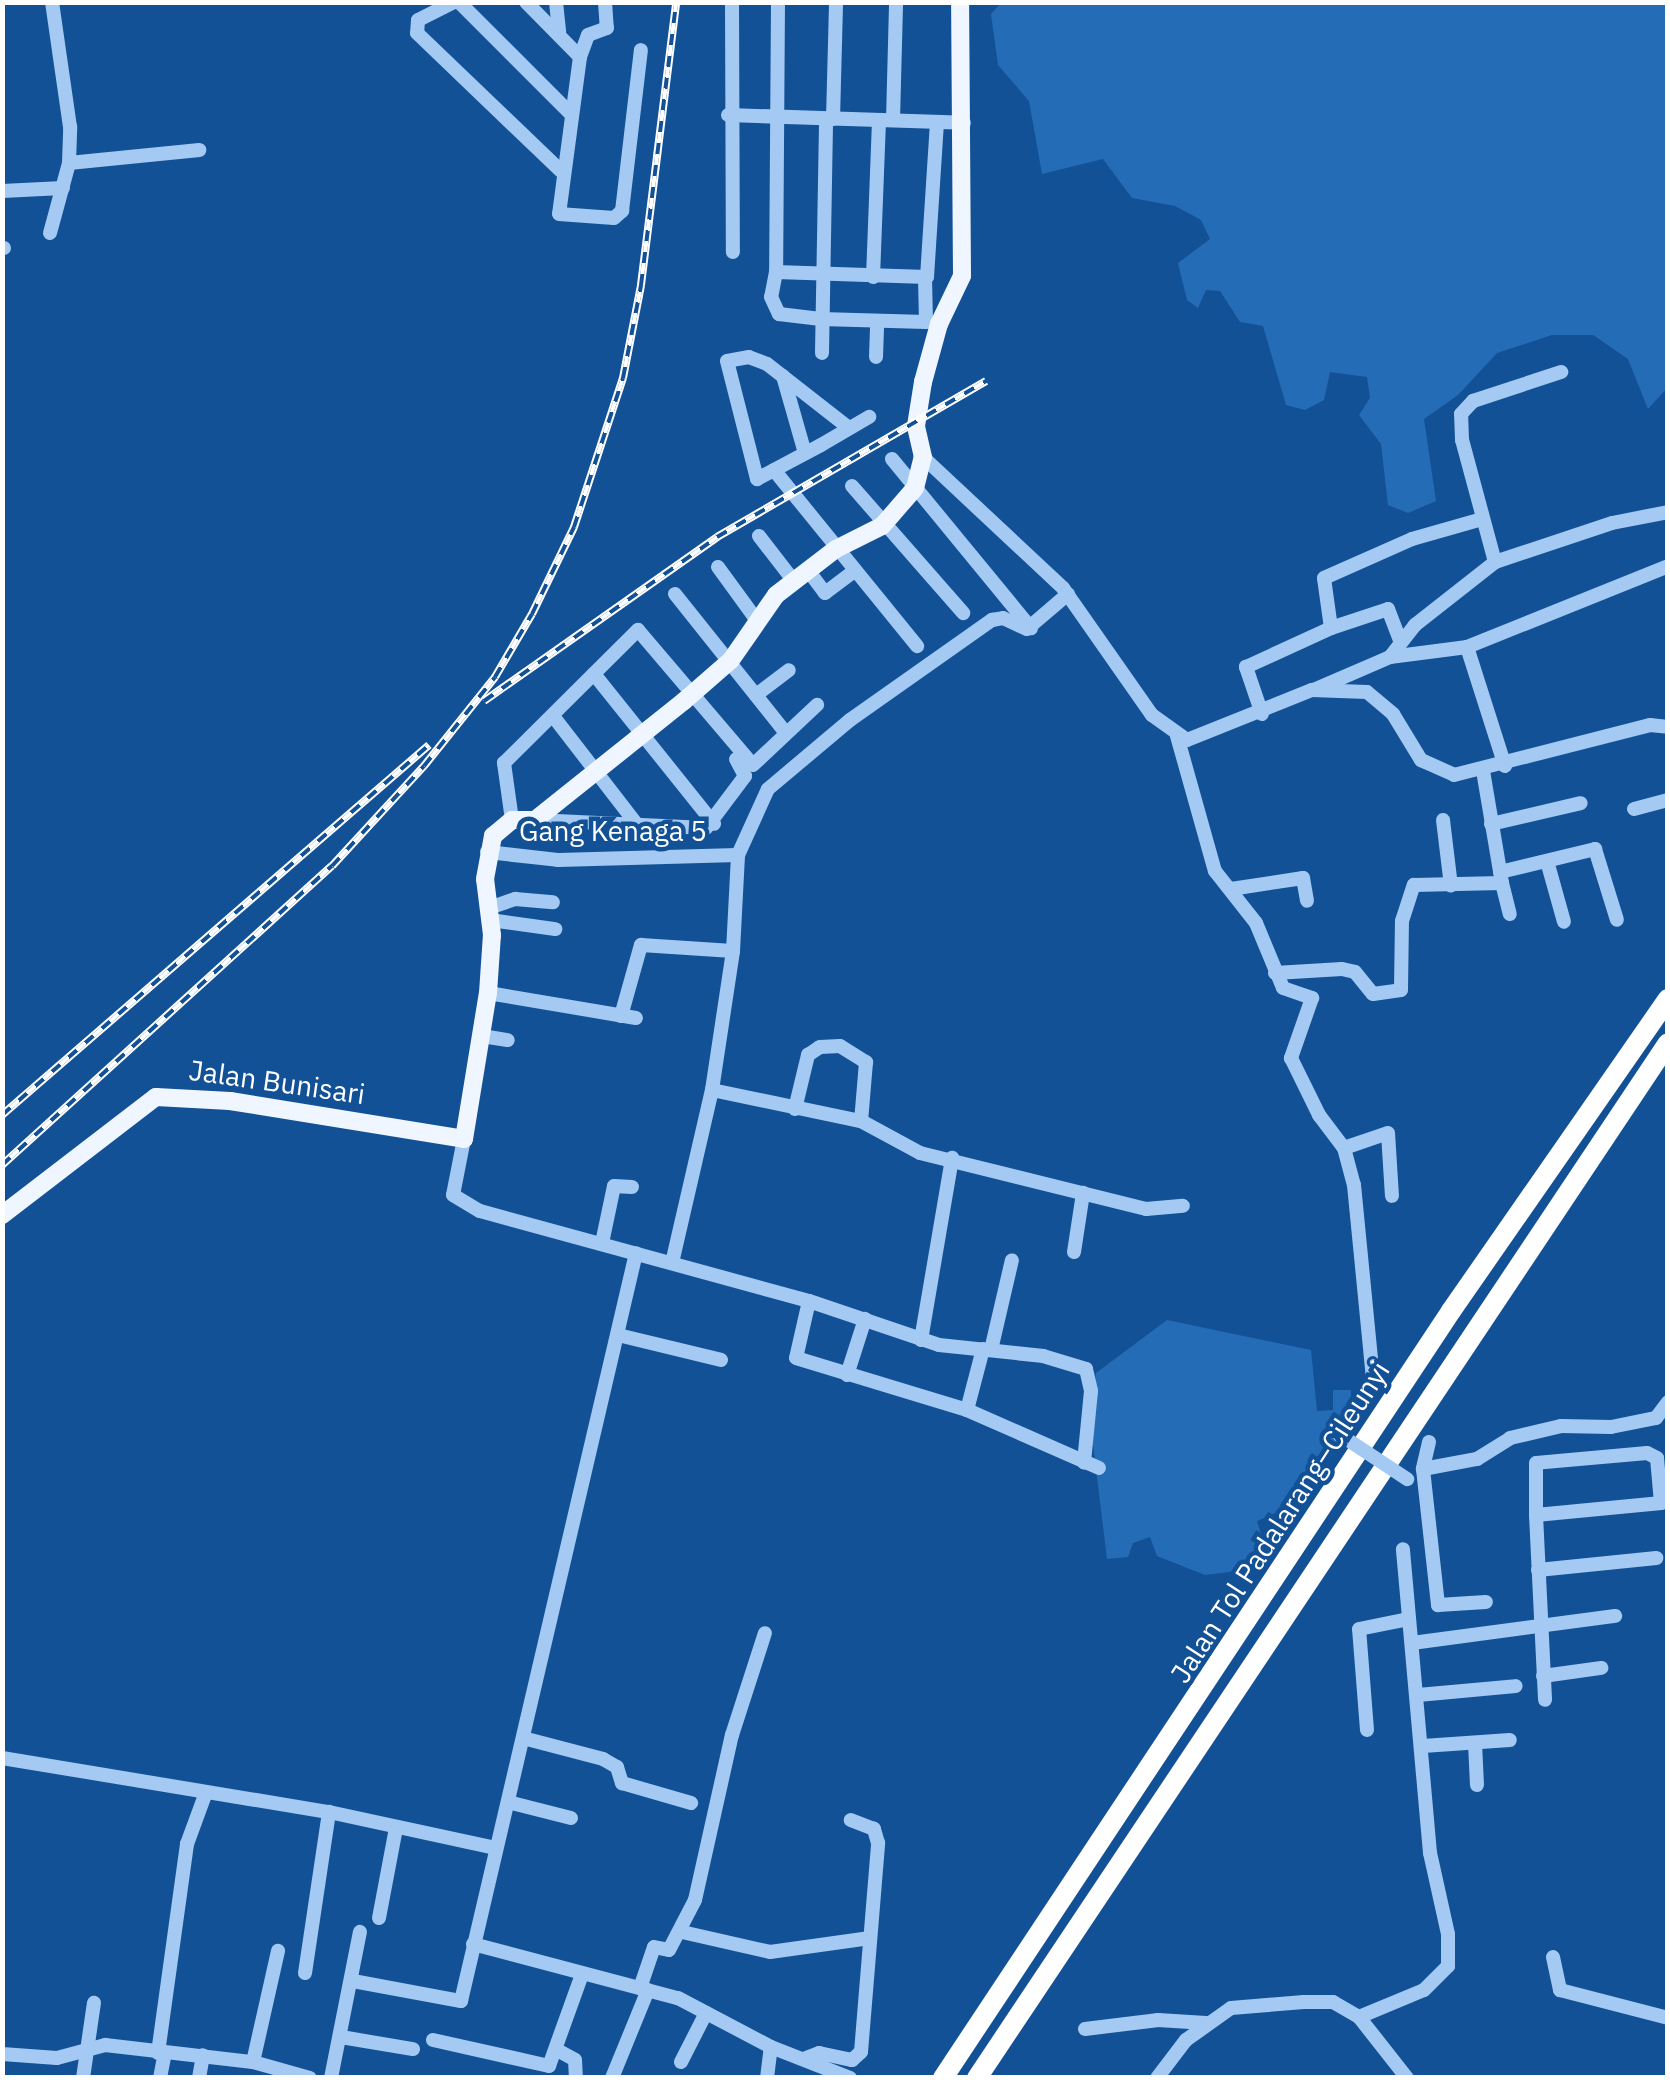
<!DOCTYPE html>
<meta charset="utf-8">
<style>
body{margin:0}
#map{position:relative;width:1670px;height:2080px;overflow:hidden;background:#135197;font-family:"IBM Plex Sans",sans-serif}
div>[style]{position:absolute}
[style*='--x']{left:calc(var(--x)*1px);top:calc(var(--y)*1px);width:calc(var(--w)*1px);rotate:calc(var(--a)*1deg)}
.green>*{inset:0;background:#256cb6}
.minor>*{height:14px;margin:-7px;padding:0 7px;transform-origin:7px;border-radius:7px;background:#a4caf3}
.major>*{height:18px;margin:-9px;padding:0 9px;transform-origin:9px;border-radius:9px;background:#f0f6ff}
.highway>*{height:20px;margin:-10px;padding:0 10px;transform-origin:10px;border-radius:10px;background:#fff}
.rail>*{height:8px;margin-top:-4px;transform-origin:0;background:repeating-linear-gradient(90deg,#135197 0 11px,#fff 0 22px);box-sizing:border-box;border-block:2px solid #fff}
.minor-bridge>*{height:14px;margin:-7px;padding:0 7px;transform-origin:7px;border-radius:7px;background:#a4caf3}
span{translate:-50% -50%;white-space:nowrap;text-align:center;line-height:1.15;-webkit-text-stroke:9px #135197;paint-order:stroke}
.street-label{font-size:28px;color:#fff}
.frame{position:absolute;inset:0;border:5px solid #fff;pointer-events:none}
</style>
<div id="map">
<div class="green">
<div style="clip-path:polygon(1001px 3px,1667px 3px,1667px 388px,1648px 409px,1628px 359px,1593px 335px,1552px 335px,1497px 353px,1458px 395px,1424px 419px,1436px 501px,1408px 513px,1388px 505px,1381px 444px,1359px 415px,1370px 398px,1367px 377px,1330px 372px,1324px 400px,1305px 410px,1286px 405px,1263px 326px,1240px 322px,1220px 291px,1206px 290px,1198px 308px,1187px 300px,1178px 263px,1210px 239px,1201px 220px,1175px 206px,1132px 198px,1103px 159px,1042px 174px,1029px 101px,998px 65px,991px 14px)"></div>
<div style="clip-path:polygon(1167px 1320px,1311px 1350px,1317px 1411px,1333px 1410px,1333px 1390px,1351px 1390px,1351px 1422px,1340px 1446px,1284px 1509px,1257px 1521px,1264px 1544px,1254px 1569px,1205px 1575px,1157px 1556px,1150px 1537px,1133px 1543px,1128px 1557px,1107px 1559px,1090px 1420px,1096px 1373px)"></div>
</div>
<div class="minor">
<div style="--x:454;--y:2;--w:40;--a:153.4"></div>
<div style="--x:418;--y:20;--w:13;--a:94"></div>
<div style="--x:417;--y:33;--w:202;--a:43.8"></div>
<div style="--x:459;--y:2;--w:158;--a:45"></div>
<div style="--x:526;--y:2;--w:77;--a:45.5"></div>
<div style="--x:556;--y:2;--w:30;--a:84"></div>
<div style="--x:605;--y:2;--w:26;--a:86"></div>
<div style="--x:607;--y:28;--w:20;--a:160"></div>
<div style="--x:588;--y:35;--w:23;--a:110"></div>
<div style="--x:580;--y:57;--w:158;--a:97.6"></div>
<div style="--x:559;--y:214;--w:55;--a:4.2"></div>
<div style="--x:614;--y:218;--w:11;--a:-41"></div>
<div style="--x:622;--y:211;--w:162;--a:-83.3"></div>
<div style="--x:732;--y:2;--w:250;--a:89.8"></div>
<div style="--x:778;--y:2;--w:270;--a:90.4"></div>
<div style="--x:776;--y:272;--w:151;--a:1.9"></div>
<div style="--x:927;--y:277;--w:155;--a:-86.3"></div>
<div style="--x:728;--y:115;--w:236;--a:1.9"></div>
<div style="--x:833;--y:119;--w:117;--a:-88.5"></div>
<div style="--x:893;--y:120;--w:118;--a:-88.5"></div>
<div style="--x:69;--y:163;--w:131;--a:-5.7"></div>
<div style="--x:2;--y:191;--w:61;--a:-2.8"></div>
<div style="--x:50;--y:233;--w:73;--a:-74.8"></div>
<div style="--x:69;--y:163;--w:36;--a:-88"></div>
<div style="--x:70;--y:127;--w:126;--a:-98.2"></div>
<div style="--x:2;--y:248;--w:2;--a:0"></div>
<div style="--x:776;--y:272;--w:25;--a:101"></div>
<div style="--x:771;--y:297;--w:19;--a:65"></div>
<div style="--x:779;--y:314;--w:42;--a:6.8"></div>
<div style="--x:821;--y:319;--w:105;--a:1.6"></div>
<div style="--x:926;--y:322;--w:44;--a:-91.3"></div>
<div style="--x:873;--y:277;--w:157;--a:-87.8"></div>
<div style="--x:822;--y:353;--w:234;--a:-89"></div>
<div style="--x:876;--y:357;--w:36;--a:-88"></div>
<div style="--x:783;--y:376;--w:80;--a:74.1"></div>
<div style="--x:849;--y:428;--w:104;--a:-142"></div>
<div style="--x:767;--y:364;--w:19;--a:-159"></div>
<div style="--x:749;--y:357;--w:22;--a:170"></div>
<div style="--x:727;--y:361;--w:122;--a:75.7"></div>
<div style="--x:757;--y:479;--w:72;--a:-28"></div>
<div style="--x:821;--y:445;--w:56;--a:-30.3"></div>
<div style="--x:923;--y:457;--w:192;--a:43.1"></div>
<div style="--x:1063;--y:588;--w:155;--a:55"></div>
<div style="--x:1152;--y:715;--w:43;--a:35.5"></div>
<div style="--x:1187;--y:740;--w:135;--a:-21.8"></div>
<div style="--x:1312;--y:690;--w:55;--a:2.1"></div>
<div style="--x:1367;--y:692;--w:34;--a:40"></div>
<div style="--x:1393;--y:714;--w:54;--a:58.7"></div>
<div style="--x:1421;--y:760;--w:36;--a:24"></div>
<div style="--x:1454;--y:775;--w:202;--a:-14.3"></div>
<div style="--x:1650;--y:725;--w:18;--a:6"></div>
<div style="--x:892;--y:459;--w:219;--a:50.6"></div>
<div style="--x:774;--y:470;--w:227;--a:50.9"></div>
<div style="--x:852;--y:486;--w:169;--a:48.8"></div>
<div style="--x:759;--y:536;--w:56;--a:52.3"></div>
<div style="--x:1495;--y:562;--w:126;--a:-105.1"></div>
<div style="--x:1462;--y:440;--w:26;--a:-92"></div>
<div style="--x:1461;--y:414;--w:18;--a:-47"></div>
<div style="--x:1473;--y:401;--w:93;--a:-18.2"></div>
<div style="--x:718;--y:567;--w:63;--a:54"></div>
<div style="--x:807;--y:569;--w:30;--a:53"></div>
<div style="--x:825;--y:593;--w:36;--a:-37"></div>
<div style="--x:675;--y:594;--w:176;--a:51.4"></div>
<div style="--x:1331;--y:628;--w:60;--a:-18.4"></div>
<div style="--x:1388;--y:609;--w:34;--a:69"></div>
<div style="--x:1467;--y:647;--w:125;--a:72.3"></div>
<div style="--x:1390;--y:657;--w:41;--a:-52"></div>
<div style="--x:1415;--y:625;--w:102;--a:-38.2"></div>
<div style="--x:1495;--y:562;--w:123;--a:-18.4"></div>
<div style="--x:1612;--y:523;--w:57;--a:-11.1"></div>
<div style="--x:594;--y:674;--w:192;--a:51.3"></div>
<div style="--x:1316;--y:689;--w:81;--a:-23.4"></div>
<div style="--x:1390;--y:657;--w:78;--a:-7.4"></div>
<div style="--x:1467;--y:647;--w:217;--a:-21.9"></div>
<div style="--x:756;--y:695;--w:41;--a:-37.1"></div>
<div style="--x:1262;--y:714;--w:50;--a:-108.8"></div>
<div style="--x:1246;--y:667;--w:94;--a:-24.6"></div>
<div style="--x:1331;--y:628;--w:50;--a:-98"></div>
<div style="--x:1324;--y:578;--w:96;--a:-23.9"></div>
<div style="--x:1412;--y:539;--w:73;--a:-15.9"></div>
<div style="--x:553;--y:716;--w:139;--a:52.3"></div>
<div style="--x:1177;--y:736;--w:140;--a:74.3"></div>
<div style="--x:1215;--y:871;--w:66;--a:51.7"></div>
<div style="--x:1256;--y:923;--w:70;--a:67.4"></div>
<div style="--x:1283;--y:988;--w:31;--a:19"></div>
<div style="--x:1312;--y:998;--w:64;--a:109.3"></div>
<div style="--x:1291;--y:1058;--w:64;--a:63.8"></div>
<div style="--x:1319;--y:1115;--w:41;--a:52.9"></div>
<div style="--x:1344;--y:1148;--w:38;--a:75"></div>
<div style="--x:1354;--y:1185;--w:194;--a:84.4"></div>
<div style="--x:1373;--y:1378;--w:66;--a:121.3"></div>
<div style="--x:1634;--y:809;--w:35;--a:-15"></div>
<div style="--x:512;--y:820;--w:58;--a:-98"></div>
<div style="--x:504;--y:763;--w:189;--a:-44.8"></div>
<div style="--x:638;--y:630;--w:177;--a:49.6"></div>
<div style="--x:753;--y:765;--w:88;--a:-43.2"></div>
<div style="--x:535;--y:820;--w:171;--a:2.7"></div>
<div style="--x:706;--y:828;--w:65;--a:-53.1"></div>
<div style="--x:745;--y:776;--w:19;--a:-118"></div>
<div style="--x:1443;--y:820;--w:66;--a:83.1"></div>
<div style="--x:1491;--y:824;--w:92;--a:-13.1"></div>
<div style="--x:487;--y:852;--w:71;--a:6.4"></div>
<div style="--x:558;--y:860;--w:180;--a:-1.6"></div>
<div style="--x:1547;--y:861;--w:63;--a:74.4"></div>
<div style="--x:1500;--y:872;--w:98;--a:-13.6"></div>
<div style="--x:1595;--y:849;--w:74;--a:72.8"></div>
<div style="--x:1502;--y:883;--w:32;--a:76"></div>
<div style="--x:1231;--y:889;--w:73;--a:-8.7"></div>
<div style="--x:1303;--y:878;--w:23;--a:80"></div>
<div style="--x:489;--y:908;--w:28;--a:-19"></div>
<div style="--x:515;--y:899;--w:38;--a:5"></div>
<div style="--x:490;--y:920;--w:66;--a:7.9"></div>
<div style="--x:1275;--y:973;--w:67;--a:-3.4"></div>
<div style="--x:1342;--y:969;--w:13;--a:13"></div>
<div style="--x:1355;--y:972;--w:28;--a:51"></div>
<div style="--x:1373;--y:994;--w:28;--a:-8"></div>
<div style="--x:1401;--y:990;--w:69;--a:-89.2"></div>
<div style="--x:1402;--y:921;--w:38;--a:-72"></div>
<div style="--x:1414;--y:885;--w:88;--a:-1.3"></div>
<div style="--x:1502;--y:883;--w:114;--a:-99.6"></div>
<div style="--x:488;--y:993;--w:150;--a:9.6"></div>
<div style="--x:621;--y:1016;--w:74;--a:-74.3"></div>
<div style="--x:641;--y:945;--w:92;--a:3.7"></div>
<div style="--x:482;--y:1036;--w:26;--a:9"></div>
<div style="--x:712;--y:1090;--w:152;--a:11.8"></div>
<div style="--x:861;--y:1121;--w:67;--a:28.5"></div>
<div style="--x:920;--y:1153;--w:233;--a:13.9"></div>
<div style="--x:1146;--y:1209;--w:37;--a:-5"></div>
<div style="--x:795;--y:1109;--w:56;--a:-76.5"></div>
<div style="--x:808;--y:1055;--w:14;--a:-34"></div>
<div style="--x:820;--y:1047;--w:20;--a:-3"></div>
<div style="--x:840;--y:1046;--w:31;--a:32"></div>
<div style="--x:866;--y:1062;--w:59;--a:94.8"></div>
<div style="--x:464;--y:1139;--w:57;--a:101.1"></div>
<div style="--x:453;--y:1195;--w:31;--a:31"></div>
<div style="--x:480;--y:1211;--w:341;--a:15.3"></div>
<div style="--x:809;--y:1301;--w:137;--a:18.7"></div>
<div style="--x:939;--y:1345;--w:105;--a:6"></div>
<div style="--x:1043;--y:1356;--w:45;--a:16.8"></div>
<div style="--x:1086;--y:1369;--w:23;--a:77"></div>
<div style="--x:1091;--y:1391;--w:72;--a:95.6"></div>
<div style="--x:1344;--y:1148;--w:46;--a:-18.8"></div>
<div style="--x:1388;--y:1133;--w:63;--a:86.4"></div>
<div style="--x:602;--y:1243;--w:58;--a:-78.1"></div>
<div style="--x:614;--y:1186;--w:18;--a:3"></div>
<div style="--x:1074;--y:1252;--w:60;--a:-81.3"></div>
<div style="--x:672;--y:1263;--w:178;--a:-77"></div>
<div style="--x:712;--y:1090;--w:141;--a:-81.4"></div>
<div style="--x:733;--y:951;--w:96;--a:-87"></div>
<div style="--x:738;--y:855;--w:72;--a:-65.6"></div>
<div style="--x:768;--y:789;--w:107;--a:-40.1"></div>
<div style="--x:850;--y:720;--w:174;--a:-35.2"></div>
<div style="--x:992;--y:620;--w:11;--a:-10"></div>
<div style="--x:1003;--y:618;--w:26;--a:25"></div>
<div style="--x:1027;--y:629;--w:54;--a:-40.5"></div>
<div style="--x:809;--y:1301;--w:58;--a:102.8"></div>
<div style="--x:796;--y:1358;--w:179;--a:16.9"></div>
<div style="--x:967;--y:1410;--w:144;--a:23.7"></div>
<div style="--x:618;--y:1335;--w:106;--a:13.6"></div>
<div style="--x:921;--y:1340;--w:185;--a:-80.3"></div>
<div style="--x:991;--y:1350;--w:92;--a:-76.9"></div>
<div style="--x:847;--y:1375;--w:59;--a:-72.2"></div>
<div style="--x:967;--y:1410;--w:63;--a:-75.3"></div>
<div style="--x:1429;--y:1442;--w:28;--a:103"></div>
<div style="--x:1423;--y:1469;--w:55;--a:-10.5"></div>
<div style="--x:1477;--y:1459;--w:39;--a:-32"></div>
<div style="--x:1510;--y:1438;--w:52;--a:-13.2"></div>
<div style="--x:1561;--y:1426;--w:50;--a:1.1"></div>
<div style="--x:1611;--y:1427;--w:46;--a:-11.3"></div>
<div style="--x:1656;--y:1418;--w:20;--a:-53"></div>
<div style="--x:1423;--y:1469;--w:137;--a:83.7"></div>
<div style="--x:1438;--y:1605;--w:48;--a:-3.6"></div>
<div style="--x:1536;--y:1515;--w:126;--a:-5.5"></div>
<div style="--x:1661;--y:1503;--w:45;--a:-95.1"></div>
<div style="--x:1657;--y:1458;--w:11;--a:-153"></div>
<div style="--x:1647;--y:1453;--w:111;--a:174.9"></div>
<div style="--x:1536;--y:1463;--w:52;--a:90"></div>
<div style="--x:1536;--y:1515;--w:185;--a:87.2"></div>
<div style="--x:1538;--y:1570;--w:119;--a:-5.8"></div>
<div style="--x:1412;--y:1643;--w:205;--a:-7.6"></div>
<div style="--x:1543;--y:1676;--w:59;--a:-7.9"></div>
<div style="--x:1418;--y:1695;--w:98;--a:-5.2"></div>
<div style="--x:1367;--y:1730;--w:101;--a:-94.5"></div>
<div style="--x:1359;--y:1629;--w:50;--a:-11.5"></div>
<div style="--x:523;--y:1738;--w:83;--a:14.7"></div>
<div style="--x:603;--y:1759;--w:16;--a:30"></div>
<div style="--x:617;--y:1767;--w:17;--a:73"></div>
<div style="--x:622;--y:1783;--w:72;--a:16.2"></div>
<div style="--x:1475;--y:1743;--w:42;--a:87.3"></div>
<div style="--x:1423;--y:1746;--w:87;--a:-3.9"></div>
<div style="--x:2;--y:1758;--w:331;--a:9.4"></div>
<div style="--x:329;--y:1812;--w:171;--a:12.2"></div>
<div style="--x:508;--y:1802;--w:65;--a:14.3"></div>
<div style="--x:379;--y:1918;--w:92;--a:-79.3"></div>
<div style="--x:682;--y:1932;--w:90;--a:12.8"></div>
<div style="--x:770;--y:1952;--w:101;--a:-8"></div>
<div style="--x:473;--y:1944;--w:212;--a:14.8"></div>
<div style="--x:678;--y:1998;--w:105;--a:27.8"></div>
<div style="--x:771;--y:2047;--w:85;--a:21.4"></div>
<div style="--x:1553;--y:1957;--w:34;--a:78"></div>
<div style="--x:1560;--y:1990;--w:112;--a:14.5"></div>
<div style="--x:305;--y:1973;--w:163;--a:-81.5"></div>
<div style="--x:353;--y:1981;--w:110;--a:10.5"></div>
<div style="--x:461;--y:2001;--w:768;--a:-76.83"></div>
<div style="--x:640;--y:1988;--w:43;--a:-71.1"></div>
<div style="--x:654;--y:1947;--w:15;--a:11"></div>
<div style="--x:669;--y:1950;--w:56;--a:-62.5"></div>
<div style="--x:695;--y:1900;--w:169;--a:-77.4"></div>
<div style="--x:732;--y:1735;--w:107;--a:-72.1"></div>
<div style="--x:1359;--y:2017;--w:70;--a:-22.6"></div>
<div style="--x:1424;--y:1990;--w:34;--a:-45"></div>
<div style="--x:1448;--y:1966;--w:32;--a:-90"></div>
<div style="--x:1448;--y:1934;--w:83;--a:-102.5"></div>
<div style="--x:1430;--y:1853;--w:305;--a:-95.1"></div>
<div style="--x:1085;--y:2029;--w:74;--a:-7"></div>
<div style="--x:1158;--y:2020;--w:48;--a:3.6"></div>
<div style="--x:341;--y:2037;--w:73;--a:9.5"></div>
<div style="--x:433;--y:2040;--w:119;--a:12.6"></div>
<div style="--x:549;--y:2066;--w:95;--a:-70.2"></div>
<div style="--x:559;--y:2051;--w:18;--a:29"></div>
<div style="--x:575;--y:2060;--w:18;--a:87"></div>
<div style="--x:158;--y:2053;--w:211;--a:-82.1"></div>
<div style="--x:187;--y:1844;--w:52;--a:-69.8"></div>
<div style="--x:2;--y:2054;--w:55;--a:4.2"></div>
<div style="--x:57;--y:2058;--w:50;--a:-15.2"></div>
<div style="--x:105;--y:2045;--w:149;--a:6.6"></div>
<div style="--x:253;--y:2062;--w:59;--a:15.7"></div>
<div style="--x:806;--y:2058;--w:14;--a:-21"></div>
<div style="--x:819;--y:2053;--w:34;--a:12"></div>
<div style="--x:852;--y:2060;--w:12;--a:-42"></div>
<div style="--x:861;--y:2052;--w:210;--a:-85.3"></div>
<div style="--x:878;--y:1843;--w:15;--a:-106"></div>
<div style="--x:874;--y:1829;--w:25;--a:-159"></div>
<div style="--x:253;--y:2062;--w:114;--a:-77.3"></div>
<div style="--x:681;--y:2062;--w:55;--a:-63"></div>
<div style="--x:83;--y:2078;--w:76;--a:-81.7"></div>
<div style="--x:160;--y:2078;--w:25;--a:-79"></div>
<div style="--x:199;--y:2078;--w:23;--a:-80"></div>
<div style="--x:331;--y:2078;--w:149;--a:-78.8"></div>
<div style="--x:612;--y:2078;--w:95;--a:-67.8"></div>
<div style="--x:767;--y:2078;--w:31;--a:-83"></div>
<div style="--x:1157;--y:2078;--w:48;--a:-52.7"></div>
<div style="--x:1186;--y:2040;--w:55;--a:-35.4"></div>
<div style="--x:1231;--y:2008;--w:73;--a:-4.7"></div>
<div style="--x:1304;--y:2002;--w:29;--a:0"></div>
<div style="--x:1333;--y:2002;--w:30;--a:30"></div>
<div style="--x:1359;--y:2017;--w:78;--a:51.8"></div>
</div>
<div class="major">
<div style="--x:2;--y:1215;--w:194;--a:-37.5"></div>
<div style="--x:156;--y:1097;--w:74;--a:3.1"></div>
<div style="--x:230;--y:1101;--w:237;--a:9.2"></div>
<div style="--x:464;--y:1139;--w:148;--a:-80.7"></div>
<div style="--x:488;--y:993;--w:58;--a:-86.1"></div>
<div style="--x:492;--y:935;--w:56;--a:-97.1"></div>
<div style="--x:485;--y:879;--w:44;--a:-79.5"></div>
<div style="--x:493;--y:836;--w:25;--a:-40"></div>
<div style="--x:512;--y:820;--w:23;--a:0"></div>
<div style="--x:535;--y:820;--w:191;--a:-38.6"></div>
<div style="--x:684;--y:701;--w:62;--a:-41.1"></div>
<div style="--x:731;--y:660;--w:79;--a:-55.3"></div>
<div style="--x:776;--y:595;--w:76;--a:-37.5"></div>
<div style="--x:836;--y:549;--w:51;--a:-26.6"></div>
<div style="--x:882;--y:526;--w:50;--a:-49"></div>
<div style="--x:915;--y:488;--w:32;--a:-76"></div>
<div style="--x:923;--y:457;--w:32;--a:-103"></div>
<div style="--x:916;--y:426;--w:45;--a:-81"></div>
<div style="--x:923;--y:382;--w:60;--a:-74.6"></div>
<div style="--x:939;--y:324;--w:53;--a:-64.4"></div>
<div style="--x:962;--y:276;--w:274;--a:-90.4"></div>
</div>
<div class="highway">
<div style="--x:943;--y:2078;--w:920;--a:-56.48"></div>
<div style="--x:1451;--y:1311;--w:380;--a:-55.2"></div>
<div style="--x:977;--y:2078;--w:1244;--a:-56.27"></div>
</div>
<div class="rail">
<div style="--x:484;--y:701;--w:285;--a:-35.1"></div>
<div style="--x:717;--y:537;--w:311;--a:-30.1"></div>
<div style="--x:2;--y:1115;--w:565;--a:-40.91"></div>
<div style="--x:2;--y:1165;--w:445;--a:-42.2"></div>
<div style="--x:332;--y:866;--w:136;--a:-47.4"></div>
<div style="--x:424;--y:766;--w:114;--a:-51.4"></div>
<div style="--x:495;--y:677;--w:73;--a:-59.6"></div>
<div style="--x:532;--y:614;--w:97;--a:-64.2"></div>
<div style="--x:574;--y:527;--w:157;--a:-71.8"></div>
<div style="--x:623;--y:378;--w:95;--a:-79"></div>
<div style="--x:641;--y:285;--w:285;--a:-82.9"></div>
</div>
<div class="minor-bridge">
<div style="--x:1339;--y:1434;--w:82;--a:33.5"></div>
</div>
<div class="street-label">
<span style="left:613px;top:831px">Gang Kenaga 5</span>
<span style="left:277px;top:1082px;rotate:8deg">Jalan Bunisari</span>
<span style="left:1280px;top:1522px;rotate:-57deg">Jalan Tol Padalarang–Cileunyi</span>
</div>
<div class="frame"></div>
</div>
